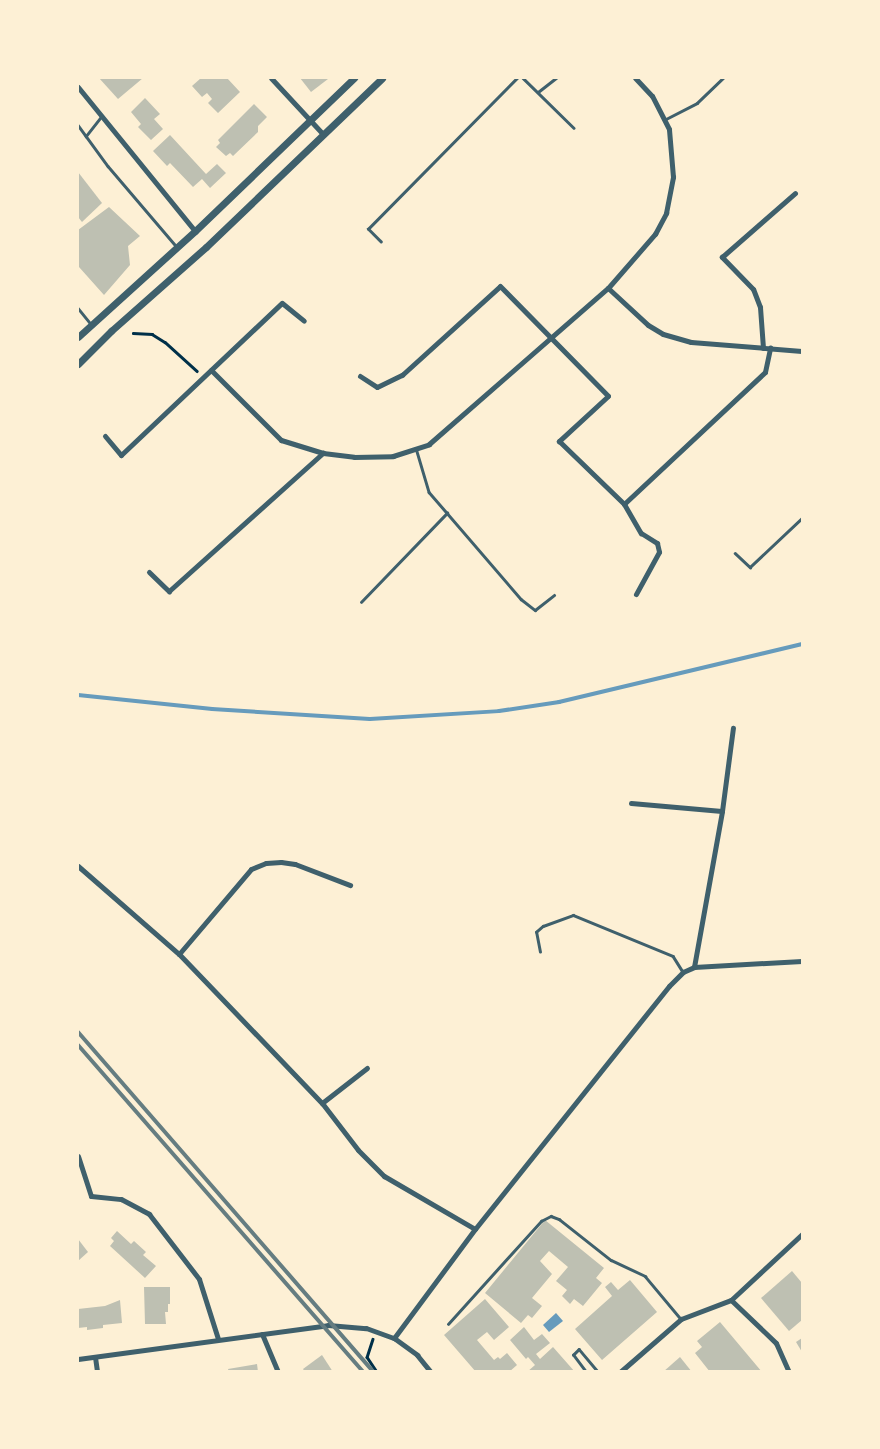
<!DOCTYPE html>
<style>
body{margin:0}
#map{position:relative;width:880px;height:1449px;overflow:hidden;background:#fdf0d5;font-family:Lora,serif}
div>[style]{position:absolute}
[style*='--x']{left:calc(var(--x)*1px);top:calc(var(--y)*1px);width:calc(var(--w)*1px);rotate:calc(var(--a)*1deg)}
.water>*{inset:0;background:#669bbc}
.stream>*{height:4px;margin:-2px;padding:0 2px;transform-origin:2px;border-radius:2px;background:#669bbc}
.building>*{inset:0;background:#bec0b2}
.path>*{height:2.5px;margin:-1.25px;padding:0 1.25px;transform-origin:1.25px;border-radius:1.25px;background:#003049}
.service>*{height:2.5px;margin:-1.25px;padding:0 1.25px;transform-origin:1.25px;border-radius:1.25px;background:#3f606c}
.minor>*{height:5px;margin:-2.5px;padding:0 2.5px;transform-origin:2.5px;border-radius:2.5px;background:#3f606c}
.tertiary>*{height:7px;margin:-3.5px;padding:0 3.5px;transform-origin:3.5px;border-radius:3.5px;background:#3f606c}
.rail>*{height:4px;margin:-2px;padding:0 2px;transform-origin:2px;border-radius:2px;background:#657d81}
span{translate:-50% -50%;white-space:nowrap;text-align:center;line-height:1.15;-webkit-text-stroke:5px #fdf0d5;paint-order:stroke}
.frame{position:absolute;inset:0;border:79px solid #fdf0d5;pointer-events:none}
</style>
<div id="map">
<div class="water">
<div style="clip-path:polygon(556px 1313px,563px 1321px,549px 1332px,543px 1325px)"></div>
</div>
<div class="stream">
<div style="--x:78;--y:695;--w:135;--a:6"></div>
<div style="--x:212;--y:709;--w:158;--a:3.6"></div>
<div style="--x:370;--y:719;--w:129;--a:-3.5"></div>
<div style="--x:499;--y:711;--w:61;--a:-8.5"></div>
<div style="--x:559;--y:702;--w:250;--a:-13.4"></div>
</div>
<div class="building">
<div style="clip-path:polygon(99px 78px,143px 78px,118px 99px)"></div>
<div style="clip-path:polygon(201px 78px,227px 78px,240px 92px,218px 113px,208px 103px,212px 99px,207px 93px,202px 97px,192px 86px)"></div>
<div style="clip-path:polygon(300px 78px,327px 78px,328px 79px,311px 92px)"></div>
<div style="clip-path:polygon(145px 98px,160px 114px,154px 119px,163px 129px,151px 140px,138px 127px,141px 124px,131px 112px)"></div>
<div style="clip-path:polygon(254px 104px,267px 117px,258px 126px,258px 132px,233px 156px,230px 153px,226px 156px,216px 147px,220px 143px,218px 140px)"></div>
<div style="clip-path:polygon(170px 135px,206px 174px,217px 164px,226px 173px,210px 188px,202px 179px,193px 187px,170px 163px,167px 166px,153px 151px)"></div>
<div style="clip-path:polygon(78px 172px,102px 203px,82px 222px,78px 217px)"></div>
<div style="clip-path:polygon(109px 207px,140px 236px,128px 246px,130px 265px,104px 295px,79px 267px,78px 230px)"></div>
<div style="clip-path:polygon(545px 1220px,604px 1268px,596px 1278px,602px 1283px,583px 1306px,574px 1299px,570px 1304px,562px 1296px,567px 1290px,556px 1281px,568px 1267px,549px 1251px,540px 1261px,552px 1274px,532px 1298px,542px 1306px,532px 1318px,528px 1315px,521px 1323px,485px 1293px)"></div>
<div style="clip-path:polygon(117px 1231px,131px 1244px,134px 1241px,146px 1252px,143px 1255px,156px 1266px,145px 1278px,110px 1246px,114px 1241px,111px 1238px)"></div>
<div style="clip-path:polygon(78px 1239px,88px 1252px,78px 1261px)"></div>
<div style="clip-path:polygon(792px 1271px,802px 1283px,802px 1320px,789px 1331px,761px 1298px)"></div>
<div style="clip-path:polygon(630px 1280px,657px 1312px,602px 1360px,575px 1329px,612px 1296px,605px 1287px,611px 1282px,618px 1290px)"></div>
<div style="clip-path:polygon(144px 1287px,170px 1287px,170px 1304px,168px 1304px,168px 1312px,165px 1312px,166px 1324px,145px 1324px)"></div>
<div style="clip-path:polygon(485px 1299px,509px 1327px,494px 1340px,487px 1332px,477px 1340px,494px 1360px,498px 1357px,500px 1359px,507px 1353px,517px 1365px,509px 1372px,476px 1372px,444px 1335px)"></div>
<div style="clip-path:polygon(120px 1300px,122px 1323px,103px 1325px,103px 1328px,87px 1330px,87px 1327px,78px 1328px,78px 1309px,105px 1306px)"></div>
<div style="clip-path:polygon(720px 1322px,762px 1372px,710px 1372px,695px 1353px,702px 1347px,697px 1341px)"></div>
<div style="clip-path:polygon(524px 1327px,534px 1340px,542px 1334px,550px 1343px,536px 1354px,540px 1359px,553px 1347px,575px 1372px,527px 1372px,535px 1365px,528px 1357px,526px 1359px,510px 1340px)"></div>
<div style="clip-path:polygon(802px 1338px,802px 1352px,796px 1342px)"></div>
<div style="clip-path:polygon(322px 1355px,333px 1372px,305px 1372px,303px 1369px)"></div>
<div style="clip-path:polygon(680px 1357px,692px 1372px,663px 1372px)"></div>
<div style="clip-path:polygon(257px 1364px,258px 1372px,229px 1372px,228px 1369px)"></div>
</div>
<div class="path">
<div style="--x:133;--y:333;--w:19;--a:3"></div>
<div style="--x:152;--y:334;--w:15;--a:32"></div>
<div style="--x:165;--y:342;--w:43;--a:42.2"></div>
<div style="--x:373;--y:1339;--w:19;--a:108"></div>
<div style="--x:367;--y:1357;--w:18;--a:56"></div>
</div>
<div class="service">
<div style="--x:523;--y:78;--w:71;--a:44.4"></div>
<div style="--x:538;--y:92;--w:23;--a:-38"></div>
<div style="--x:664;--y:120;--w:37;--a:-27"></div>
<div style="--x:697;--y:103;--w:36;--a:-44"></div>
<div style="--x:78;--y:125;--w:14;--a:54"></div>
<div style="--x:86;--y:136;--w:24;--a:-52"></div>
<div style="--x:86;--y:136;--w:37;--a:54"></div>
<div style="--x:108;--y:166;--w:106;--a:49.6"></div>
<div style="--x:381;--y:242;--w:18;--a:-135"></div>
<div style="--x:368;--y:229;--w:212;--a:-45.4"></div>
<div style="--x:78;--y:308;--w:21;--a:51"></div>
<div style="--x:416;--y:448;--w:46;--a:73.5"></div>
<div style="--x:429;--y:492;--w:141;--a:49.3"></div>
<div style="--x:521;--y:599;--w:18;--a:38"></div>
<div style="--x:535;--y:610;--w:24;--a:-38"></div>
<div style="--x:735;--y:553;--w:21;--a:43"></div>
<div style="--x:750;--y:567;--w:71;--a:-43.3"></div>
<div style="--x:361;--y:602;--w:124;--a:-46"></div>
<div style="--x:540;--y:952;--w:20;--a:-101"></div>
<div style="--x:536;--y:932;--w:9;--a:-41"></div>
<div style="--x:543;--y:926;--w:32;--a:-20"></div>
<div style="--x:573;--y:915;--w:108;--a:22.3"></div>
<div style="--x:673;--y:956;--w:19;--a:58"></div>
<div style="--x:448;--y:1324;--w:139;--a:-47.9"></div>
<div style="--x:541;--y:1221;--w:11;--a:-27"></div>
<div style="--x:551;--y:1216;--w:9;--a:21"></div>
<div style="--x:559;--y:1219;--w:66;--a:38.3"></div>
<div style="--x:611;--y:1260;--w:38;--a:25"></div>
<div style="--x:645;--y:1276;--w:56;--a:50.1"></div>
<div style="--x:586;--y:1372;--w:21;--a:-127"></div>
<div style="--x:573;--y:1355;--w:8;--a:-45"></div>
<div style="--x:579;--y:1349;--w:30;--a:50"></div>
</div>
<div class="minor">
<div style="--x:271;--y:78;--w:75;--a:47.2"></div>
<div style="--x:78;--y:87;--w:186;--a:50.9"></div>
<div style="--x:608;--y:288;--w:54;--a:42.8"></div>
<div style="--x:648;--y:325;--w:17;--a:31"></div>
<div style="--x:663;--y:334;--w:29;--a:16"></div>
<div style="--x:691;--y:342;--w:111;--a:4.6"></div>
<div style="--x:763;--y:348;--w:41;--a:-94.2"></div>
<div style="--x:760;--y:307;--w:19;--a:-111"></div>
<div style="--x:753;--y:289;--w:45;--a:-134.1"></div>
<div style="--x:722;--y:257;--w:97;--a:-41.2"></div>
<div style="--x:211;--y:370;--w:99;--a:45"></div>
<div style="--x:281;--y:440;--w:44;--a:17.2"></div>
<div style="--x:323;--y:453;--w:31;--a:7"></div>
<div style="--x:354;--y:457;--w:39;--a:-1"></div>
<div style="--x:393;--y:456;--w:38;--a:-18"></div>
<div style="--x:429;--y:444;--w:237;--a:-41.1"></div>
<div style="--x:608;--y:288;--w:72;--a:-49"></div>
<div style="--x:655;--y:234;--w:24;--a:-62"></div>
<div style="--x:666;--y:213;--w:37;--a:-79"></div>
<div style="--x:673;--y:177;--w:48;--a:-94.8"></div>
<div style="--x:669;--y:129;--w:37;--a:-117"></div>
<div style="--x:652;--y:96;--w:25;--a:-133"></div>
<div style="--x:360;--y:376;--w:20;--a:33"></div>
<div style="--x:377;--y:387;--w:28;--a:-26"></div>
<div style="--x:402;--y:375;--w:132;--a:-42.2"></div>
<div style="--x:500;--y:286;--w:154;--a:45.5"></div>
<div style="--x:608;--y:396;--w:67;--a:137.4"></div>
<div style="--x:559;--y:441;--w:91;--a:44.1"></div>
<div style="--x:624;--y:504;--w:34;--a:60"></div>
<div style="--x:641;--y:533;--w:19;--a:32"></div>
<div style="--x:657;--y:543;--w:9;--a:77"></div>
<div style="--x:659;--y:552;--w:48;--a:118.7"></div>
<div style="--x:105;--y:436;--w:25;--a:50"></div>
<div style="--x:121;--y:455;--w:221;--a:-43.4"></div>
<div style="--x:282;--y:303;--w:28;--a:39"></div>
<div style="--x:624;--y:504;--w:193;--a:-43.1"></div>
<div style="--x:765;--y:372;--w:25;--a:-78"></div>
<div style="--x:149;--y:572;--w:28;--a:44"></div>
<div style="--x:169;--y:591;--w:207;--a:-41.9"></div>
<div style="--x:631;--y:803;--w:91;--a:5"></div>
<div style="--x:78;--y:866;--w:134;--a:41.1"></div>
<div style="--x:179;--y:954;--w:207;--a:46.2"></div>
<div style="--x:322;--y:1103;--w:59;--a:52.5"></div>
<div style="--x:358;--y:1150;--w:37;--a:45"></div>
<div style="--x:384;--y:1176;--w:105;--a:30.2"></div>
<div style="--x:179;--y:954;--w:111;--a:-49.7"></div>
<div style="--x:251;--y:869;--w:16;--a:-22"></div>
<div style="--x:266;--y:863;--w:15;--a:-4"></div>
<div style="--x:281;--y:862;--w:14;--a:8"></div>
<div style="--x:295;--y:864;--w:59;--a:20.9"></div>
<div style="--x:694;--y:967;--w:158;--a:-79.8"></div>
<div style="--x:722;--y:811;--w:84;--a:-82.5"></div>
<div style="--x:322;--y:1103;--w:57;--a:-37.9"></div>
<div style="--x:78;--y:1156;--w:42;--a:72"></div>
<div style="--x:91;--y:1196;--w:30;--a:6"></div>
<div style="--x:121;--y:1199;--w:32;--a:28"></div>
<div style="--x:149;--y:1214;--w:82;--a:52.4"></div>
<div style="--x:199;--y:1279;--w:63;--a:72.4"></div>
<div style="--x:731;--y:1300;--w:62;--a:43.7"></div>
<div style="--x:776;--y:1343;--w:32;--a:66"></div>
<div style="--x:262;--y:1334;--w:41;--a:67.2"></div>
<div style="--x:394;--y:1338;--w:136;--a:-53.4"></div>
<div style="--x:475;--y:1229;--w:311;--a:-51.4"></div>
<div style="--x:669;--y:986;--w:20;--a:-45"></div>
<div style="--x:683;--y:972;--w:12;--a:-24"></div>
<div style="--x:694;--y:967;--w:108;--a:-3.2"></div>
<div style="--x:95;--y:1357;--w:15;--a:82"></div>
<div style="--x:78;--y:1359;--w:252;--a:-7.7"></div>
<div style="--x:328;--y:1325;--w:38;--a:5"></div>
<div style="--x:366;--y:1328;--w:30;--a:20"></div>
<div style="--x:394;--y:1338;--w:29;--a:36"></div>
<div style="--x:417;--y:1355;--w:22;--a:51"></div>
<div style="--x:620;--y:1372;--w:81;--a:-41"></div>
<div style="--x:681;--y:1319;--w:53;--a:-20.8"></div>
<div style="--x:731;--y:1300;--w:97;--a:-42.9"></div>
</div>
<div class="tertiary">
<div style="--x:78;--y:337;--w:158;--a:-42.2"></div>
<div style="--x:195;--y:231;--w:221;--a:-43.9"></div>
<div style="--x:78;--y:364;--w:47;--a:-45"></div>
<div style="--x:111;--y:331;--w:127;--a:-41.5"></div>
<div style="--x:206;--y:247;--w:244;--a:-43.8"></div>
</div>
<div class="rail">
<div style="--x:78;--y:1032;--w:451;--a:49"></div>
<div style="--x:78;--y:1045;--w:434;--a:48.9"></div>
</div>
<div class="frame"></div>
</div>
